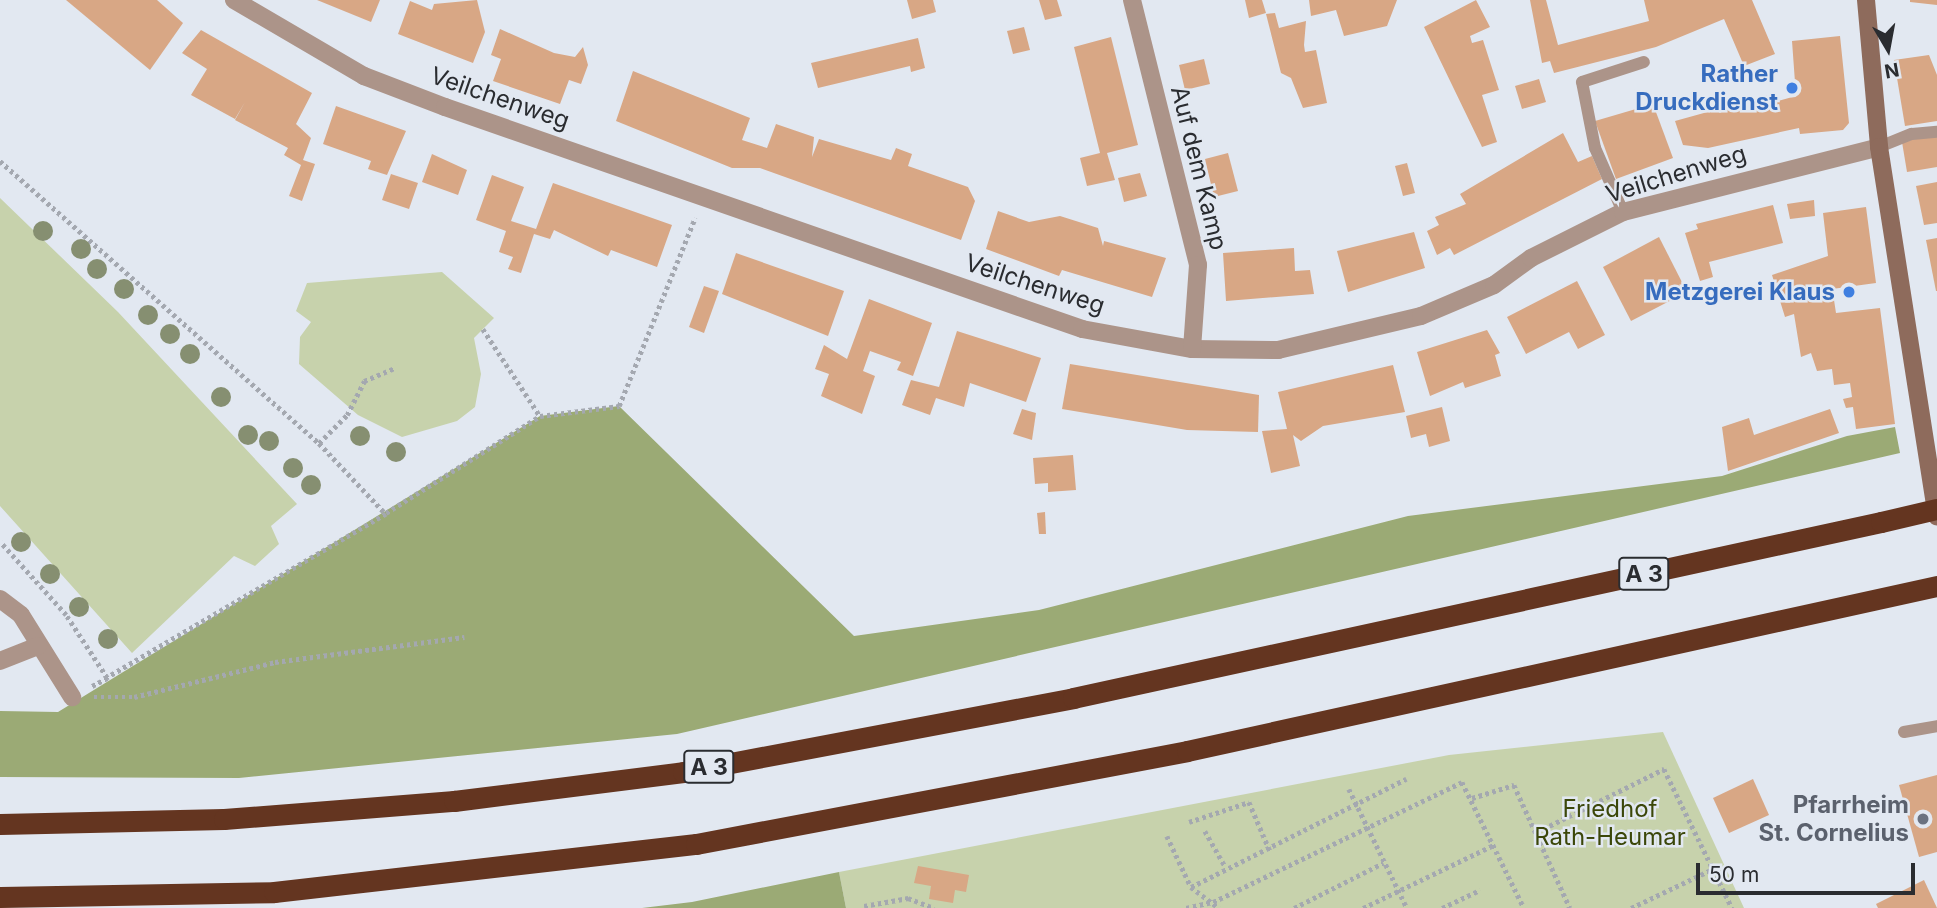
<!DOCTYPE html>
<style>
body{margin:0}
#map{position:relative;width:1937px;height:908px;overflow:hidden;background:#e2e8f1;font-family:Inter,sans-serif}
div>[style]{position:absolute}
[style*='--x']{left:calc(var(--x)*1px);top:calc(var(--y)*1px);width:calc(var(--w)*1px);rotate:calc(var(--a)*1deg)}
.green>*{inset:0;background:#c7d2ac}
.forest>*{inset:0;background:#9baa75}
.building>*{inset:0;background:#d8a785}
.path>*{height:4.5px;margin-top:-2.25px;transform-origin:0;background:repeating-linear-gradient(90deg,#a4a8b0 0 3.5px,transparent 0 7px)}
.service>*{height:12px;margin:-6px;padding:0 6px;transform-origin:6px;border-radius:6px;background:#ac9489}
.minor>*{height:18px;margin:-9px;padding:0 9px;transform-origin:9px;border-radius:9px;background:#ac9489}
.secondary>*{height:18px;margin:-9px;padding:0 9px;transform-origin:9px;border-radius:9px;background:#8e6b5c}
.motorway>*{height:21px;margin:-10.5px;padding:0 10.5px;transform-origin:10.5px;border-radius:10.5px;background:#643520}
.motorway-bridge>*{height:21px;margin:-10.5px;padding:0 10.5px;transform-origin:10.5px;border-radius:10.5px;background:#643520}
.trees>*{width:20px;height:20px;margin:-10px;border-radius:50%;background:#868f71}
.dots>*{width:19px;height:19px;translate:-50% -50%;box-sizing:border-box;border:4px solid #e2e8f1;border-radius:50%}
span{translate:-50% -50%;white-space:nowrap;text-align:center;line-height:1.15;-webkit-text-stroke:5px #e2e8f1;paint-order:stroke}
.shield-label span{padding:2px 5px;background:#e2e8f1;border:2px solid;border-radius:5px;-webkit-text-stroke-width:0}
.shield-label{font-size:23px;color:#2a2c30;font-weight:700}
.shop-label{font-size:24px;color:#366cbe;font-weight:700}
.right{translate:-100% -50%;text-align:right}
.street-label{font-size:24px;color:#2a2c30}
.worship-label{font-size:24px;color:#5b616d;font-weight:700}
.park-label{font-size:24px;color:#3b4709}
.north{position:absolute;left:1853px;top:14px;width:70px;height:70px;-webkit-text-stroke:5px #e2e8f1;paint-order:stroke;rotate:170deg;font-size:19px;font-weight:700;line-height:28px;text-align:center;color:#2a2c30}
.north::after{content:'';display:block;margin:auto;width:24px;height:32px;background:#2a2c30;clip-path:polygon(50% 0,100% 100%,50% 72%,0 100%)}
.scale{position:absolute;left:1696px;top:863px;width:219px;height:32px;box-sizing:border-box;border:4px solid #2a2c30;border-top:0;padding-left:9px;font-size:21px;line-height:24px;white-space:nowrap;color:#2a2c30;-webkit-text-stroke:5px #e2e8f1;paint-order:stroke}
</style>
<div id="map">
<div class="green">
<div style="clip-path:polygon(0 198px,118px 312px,297px 504px,271px 526px,279px 544px,255px 566px,234px 556px,132px 653px,0 506px)"></div>
<div style="clip-path:polygon(442px 272px,494px 318px,474px 338px,481px 374px,475px 407px,457px 421px,402px 437px,358px 415px,299px 364px,300px 337px,311px 322px,296px 311px,307px 283px)"></div>
<div style="clip-path:polygon(1663px 732px,1744px 908px,846px 908px,839px 872px,1449px 755px)"></div>
</div>
<div class="forest">
<div style="clip-path:polygon(619px 406px,854px 636px,1039px 610px,1408px 516px,1722px 476px,1847px 436px,1895px 427px,1900px 453px,677px 734px,239px 778px,0 777px,0 711px,58px 712px,540px 416px)"></div>
<div style="clip-path:polygon(839px 872px,846px 908px,642px 908px,692px 902px)"></div>
</div>
<div class="building">
<div style="clip-path:polygon(66px 0,157px 0,183px 23px,150px 70px)"></div>
<div style="clip-path:polygon(317px 0,380px 0,371px 22px)"></div>
<div style="clip-path:polygon(477px 0,485px 32px,473px 63px,398px 34px,410px 1px,432px 10px,434px 4px)"></div>
<div style="clip-path:polygon(907px 0,933px 0,936px 12px,912px 19px)"></div>
<div style="clip-path:polygon(1039px 0,1057px 0,1062px 16px,1045px 20px)"></div>
<div style="clip-path:polygon(1245px 0,1262px 0,1266px 13px,1249px 18px)"></div>
<div style="clip-path:polygon(1309px 0,1397px 0,1387px 26px,1344px 36px,1336px 10px,1311px 16px)"></div>
<div style="clip-path:polygon(1476px 0,1490px 27px,1470px 36px,1472px 43px,1483px 40px,1499px 90px,1482px 95px,1497px 142px,1482px 147px,1424px 27px)"></div>
<div style="clip-path:polygon(1530px 0,1546px 0,1558px 45px,1649px 21px,1644px 0,1752px 0,1775px 54px,1744px 66px,1724px 19px,1656px 47px,1554px 73px,1550px 61px,1542px 63px)"></div>
<div style="clip-path:polygon(1910px 0,1937px 0,1937px 5px,1910px 2px)"></div>
<div style="clip-path:polygon(1275px 13px,1279px 28px,1306px 21px,1304px 45px,1305px 52px,1316px 50px,1327px 103px,1303px 108px,1291px 78px,1281px 73px,1266px 14px)"></div>
<div style="clip-path:polygon(1024px 27px,1030px 50px,1013px 54px,1007px 31px)"></div>
<div style="clip-path:polygon(500px 29px,554px 53px,575px 57px,583px 47px,588px 65px,581px 84px,569px 80px,560px 104px,493px 81px,501px 59px,491px 55px)"></div>
<div style="clip-path:polygon(201px 30px,312px 93px,296px 124px,311px 138px,303px 160px,315px 164px,302px 201px,289px 196px,301px 165px,284px 155px,288px 148px,235px 120px,245px 102px,235px 119px,191px 95px,207px 69px,182px 53px)"></div>
<div style="clip-path:polygon(1840px 36px,1849px 123px,1843px 130px,1800px 134px,1799px 128px,1708px 148px,1683px 145px,1675px 121px,1776px 93px,1778px 101px,1796px 96px,1792px 41px)"></div>
<div style="clip-path:polygon(1111px 37px,1138px 145px,1107px 153px,1115px 180px,1087px 186px,1080px 158px,1100px 153px,1074px 47px)"></div>
<div style="clip-path:polygon(918px 38px,925px 68px,911px 72px,910px 66px,818px 88px,811px 63px)"></div>
<div style="clip-path:polygon(1929px 55px,1937px 75px,1937px 121px,1905px 126px,1894px 60px)"></div>
<div style="clip-path:polygon(1204px 59px,1210px 84px,1185px 90px,1179px 65px)"></div>
<div style="clip-path:polygon(633px 71px,750px 118px,742px 140px,767px 148px,776px 124px,814px 137px,812px 157px,819px 139px,891px 160px,896px 148px,912px 154px,908px 166px,968px 187px,975px 201px,961px 240px,760px 168px,732px 168px,616px 121px)"></div>
<div style="clip-path:polygon(1539px 79px,1546px 102px,1522px 109px,1515px 86px)"></div>
<div style="clip-path:polygon(1653px 104px,1673px 158px,1616px 179px,1595px 121px)"></div>
<div style="clip-path:polygon(336px 106px,406px 131px,387px 175px,368px 169px,371px 161px,323px 144px)"></div>
<div style="clip-path:polygon(1563px 133px,1578px 162px,1592px 156px,1602px 179px,1454px 255px,1450px 248px,1437px 255px,1427px 231px,1439px 225px,1435px 217px,1466px 204px,1460px 194px)"></div>
<div style="clip-path:polygon(1937px 134px,1937px 167px,1907px 172px,1902px 142px)"></div>
<div style="clip-path:polygon(1228px 153px,1238px 191px,1214px 197px,1205px 159px)"></div>
<div style="clip-path:polygon(432px 154px,467px 170px,458px 195px,422px 182px)"></div>
<div style="clip-path:polygon(1407px 163px,1415px 193px,1403px 196px,1395px 166px)"></div>
<div style="clip-path:polygon(1140px 173px,1147px 196px,1124px 202px,1118px 178px)"></div>
<div style="clip-path:polygon(391px 174px,418px 183px,409px 209px,382px 200px)"></div>
<div style="clip-path:polygon(492px 175px,524px 187px,511px 221px,536px 229px,553px 183px,672px 225px,657px 267px,611px 250px,608px 256px,554px 230px,550px 239px,534px 234px,521px 273px,508px 269px,513px 257px,499px 252px,506px 231px,476px 220px)"></div>
<div style="clip-path:polygon(1937px 182px,1937px 223px,1924px 225px,1916px 186px)"></div>
<div style="clip-path:polygon(1814px 200px,1815px 216px,1790px 219px,1787px 204px)"></div>
<div style="clip-path:polygon(1773px 205px,1783px 243px,1709px 262px,1713px 277px,1700px 281px,1685px 233px,1698px 229px,1696px 224px)"></div>
<div style="clip-path:polygon(1866px 207px,1876px 283px,1832px 289px,1834px 300px,1836px 313px,1880px 308px,1895px 424px,1856px 429px,1853px 407px,1846px 408px,1843px 399px,1852px 397px,1850px 383px,1834px 385px,1832px 369px,1817px 371px,1811px 353px,1801px 357px,1794px 314px,1785px 317px,1772px 275px,1828px 256px,1823px 213px)"></div>
<div style="clip-path:polygon(998px 211px,1029px 222px,1060px 216px,1098px 228px,1103px 246px,1104px 241px,1166px 258px,1152px 297px,1062px 270px,1059px 276px,986px 249px)"></div>
<div style="clip-path:polygon(1414px 232px,1425px 268px,1348px 292px,1337px 251px)"></div>
<div style="clip-path:polygon(1659px 237px,1687px 292px,1631px 321px,1603px 267px)"></div>
<div style="clip-path:polygon(1937px 238px,1937px 291px,1936px 291px,1926px 240px)"></div>
<div style="clip-path:polygon(1294px 248px,1295px 271px,1310px 270px,1314px 294px,1226px 301px,1223px 253px)"></div>
<div style="clip-path:polygon(736px 253px,844px 291px,828px 336px,722px 294px)"></div>
<div style="clip-path:polygon(1577px 281px,1605px 335px,1578px 349px,1569px 332px,1526px 354px,1507px 317px)"></div>
<div style="clip-path:polygon(704px 286px,719px 291px,704px 333px,689px 327px)"></div>
<div style="clip-path:polygon(869px 299px,932px 323px,913px 376px,897px 370px,901px 362px,870px 351px,863px 371px,875px 376px,862px 414px,821px 396px,829px 374px,815px 369px,824px 345px,847px 359px)"></div>
<div style="clip-path:polygon(1487px 330px,1500px 353px,1495px 355px,1501px 376px,1465px 388px,1463px 382px,1430px 396px,1417px 352px)"></div>
<div style="clip-path:polygon(957px 331px,1041px 358px,1026px 402px,970px 383px,964px 407px,936px 398px,930px 415px,902px 405px,911px 380px,939px 387px)"></div>
<div style="clip-path:polygon(1070px 364px,1259px 395px,1258px 432px,1187px 430px,1062px 409px)"></div>
<div style="clip-path:polygon(1393px 365px,1405px 412px,1323px 426px,1301px 441px,1293px 435px,1300px 466px,1271px 473px,1262px 431px,1287px 429px,1278px 392px)"></div>
<div style="clip-path:polygon(1442px 407px,1450px 441px,1429px 447px,1426px 434px,1411px 438px,1406px 416px)"></div>
<div style="clip-path:polygon(1022px 409px,1036px 413px,1032px 440px,1013px 434px)"></div>
<div style="clip-path:polygon(1830px 409px,1839px 433px,1728px 471px,1722px 427px,1749px 418px,1754px 435px)"></div>
<div style="clip-path:polygon(1073px 455px,1076px 490px,1048px 492px,1048px 483px,1035px 484px,1033px 458px)"></div>
<div style="clip-path:polygon(1045px 512px,1046px 534px,1039px 534px,1037px 513px)"></div>
<div style="clip-path:polygon(1937px 775px,1937px 852px,1919px 857px,1899px 785px)"></div>
<div style="clip-path:polygon(1753px 779px,1769px 815px,1729px 833px,1713px 798px)"></div>
<div style="clip-path:polygon(918px 866px,969px 875px,966px 892px,955px 890px,953px 903px,929px 899px,931px 886px,914px 883px)"></div>
<div style="clip-path:polygon(1924px 880px,1937px 908px,1878px 908px,1876px 904px)"></div>
</div>
<div class="path">
<div style="--x:0;--y:161;--w:426;--a:41.5"></div>
<div style="--x:319;--y:443;--w:98;--a:46.7"></div>
<div style="--x:386;--y:514;--w:324;--a:149.6"></div>
<div style="--x:107;--y:678;--w:75;--a:-123.1"></div>
<div style="--x:66;--y:615;--w:98;--a:-132.1"></div>
<div style="--x:483;--y:329;--w:104;--a:56.8"></div>
<div style="--x:319;--y:443;--w:40;--a:-45"></div>
<div style="--x:347;--y:415;--w:38;--a:-63"></div>
<div style="--x:364;--y:381;--w:34;--a:-23"></div>
<div style="--x:386;--y:513;--w:182;--a:-32.2"></div>
<div style="--x:540;--y:416;--w:80;--a:-7.2"></div>
<div style="--x:619;--y:406;--w:203;--a:-68"></div>
<div style="--x:92;--y:686;--w:17;--a:-28"></div>
<div style="--x:94;--y:697;--w:40;--a:0"></div>
<div style="--x:134;--y:697;--w:145;--a:-13.9"></div>
<div style="--x:275;--y:662;--w:191;--a:-7.5"></div>
<div style="--x:1349;--y:789;--w:132;--a:64"></div>
<div style="--x:1472;--y:798;--w:44;--a:-17.2"></div>
<div style="--x:1514;--y:785;--w:135;--a:65.5"></div>
<div style="--x:1189;--y:822;--w:63;--a:-18.4"></div>
<div style="--x:1249;--y:802;--w:53;--a:66.8"></div>
<div style="--x:1205;--y:831;--w:40;--a:60.3"></div>
<div style="--x:1537;--y:832;--w:142;--a:-26.4"></div>
<div style="--x:1664;--y:769;--w:155;--a:63.9"></div>
<div style="--x:1167;--y:836;--w:56;--a:64.8"></div>
<div style="--x:1191;--y:887;--w:35;--a:37"></div>
<div style="--x:1191;--y:887;--w:241;--a:-26.7"></div>
<div style="--x:864;--y:906;--w:45;--a:-10.3"></div>
<div style="--x:908;--y:898;--w:28;--a:21"></div>
<div style="--x:1186;--y:908;--w:28;--a:-13"></div>
<div style="--x:1213;--y:902;--w:276;--a:-25.7"></div>
<div style="--x:1462;--y:782;--w:140;--a:63.8"></div>
<div style="--x:1294;--y:908;--w:100;--a:-26.8"></div>
<div style="--x:1363;--y:908;--w:145;--a:-25.7"></div>
<div style="--x:1442;--y:908;--w:42;--a:-25.3"></div>
<div style="--x:1631;--y:908;--w:93;--a:-25.5"></div>
</div>
<div class="service">
<div style="--x:1879;--y:147;--w:35;--a:-22"></div>
<div style="--x:1912;--y:134;--w:25;--a:-5"></div>
<div style="--x:1623;--y:212;--w:70;--a:-113.6"></div>
<div style="--x:1595;--y:148;--w:67;--a:-101.1"></div>
<div style="--x:1582;--y:82;--w:65;--a:-17.9"></div>
<div style="--x:1904;--y:732;--w:34;--a:-10"></div>
</div>
<div class="minor">
<div style="--x:234;--y:0;--w:151;--a:30.3"></div>
<div style="--x:364;--y:76;--w:87;--a:20.9"></div>
<div style="--x:445;--y:107;--w:675;--a:19.21"></div>
<div style="--x:1082;--y:329;--w:112;--a:10.3"></div>
<div style="--x:1192;--y:349;--w:86;--a:0.7"></div>
<div style="--x:1278;--y:350;--w:147;--a:-13.4"></div>
<div style="--x:1421;--y:316;--w:79;--a:-23"></div>
<div style="--x:1494;--y:285;--w:46;--a:-36.1"></div>
<div style="--x:1531;--y:258;--w:103;--a:-26.6"></div>
<div style="--x:1623;--y:212;--w:264;--a:-14.2"></div>
<div style="--x:1132;--y:0;--w:273;--a:76"></div>
<div style="--x:1198;--y:265;--w:84;--a:94.1"></div>
<div style="--x:0;--y:599;--w:26;--a:37"></div>
<div style="--x:21;--y:615;--w:97;--a:58.1"></div>
<div style="--x:0;--y:661;--w:41;--a:-21.5"></div>
</div>
<div class="secondary">
<div style="--x:1866;--y:0;--w:148;--a:84.9"></div>
<div style="--x:1879;--y:147;--w:374;--a:81.1"></div>
</div>
<div class="motorway">
<div style="--x:0;--y:824;--w:224;--a:-1.3"></div>
<div style="--x:224;--y:819;--w:231;--a:-4.5"></div>
<div style="--x:454;--y:801;--w:231;--a:-7.2"></div>
<div style="--x:683;--y:772;--w:397;--a:-10.7"></div>
<div style="--x:1073;--y:698;--w:827;--a:-12.29"></div>
<div style="--x:0;--y:897;--w:274;--a:-1"></div>
<div style="--x:274;--y:892;--w:425;--a:-6.5"></div>
<div style="--x:696;--y:844;--w:500;--a:-10.7"></div>
<div style="--x:1187;--y:751;--w:768;--a:-12.41"></div>
</div>
<div class="motorway-bridge">
<div style="--x:1881;--y:522;--w:57;--a:-13.1"></div>
</div>
<div class="trees">
<div style="left:43px;top:231px"></div>
<div style="left:81px;top:249px"></div>
<div style="left:97px;top:269px"></div>
<div style="left:124px;top:289px"></div>
<div style="left:148px;top:315px"></div>
<div style="left:170px;top:334px"></div>
<div style="left:190px;top:354px"></div>
<div style="left:221px;top:397px"></div>
<div style="left:248px;top:435px"></div>
<div style="left:360px;top:436px"></div>
<div style="left:269px;top:441px"></div>
<div style="left:396px;top:452px"></div>
<div style="left:293px;top:468px"></div>
<div style="left:311px;top:485px"></div>
<div style="left:21px;top:542px"></div>
<div style="left:50px;top:574px"></div>
<div style="left:79px;top:607px"></div>
<div style="left:108px;top:639px"></div>
</div>
<div class="dots">
<div style="left:1792px;top:88px;background:#3f7fe0"></div>
<div style="left:1849px;top:292px;background:#3f7fe0"></div>
<div style="left:1923px;top:819px;background:#6b7280"></div>
</div>
<div class="shield-label">
<span style="left:1644px;top:574px">A 3</span>
<span style="left:709px;top:767px">A 3</span>
</div>
<div class="shop-label">
<span class="right" style="left:1778px;top:88px">Rather<br>Druckdienst</span>
<span class="right" style="left:1835px;top:292px">Metzgerei Klaus</span>
</div>
<div class="street-label">
<span style="left:500px;top:98px;rotate:19deg">Veilchenweg</span>
<span style="left:1199px;top:168px;rotate:76deg">Auf dem Kamp</span>
<span style="left:1676px;top:174px;rotate:-17deg">Veilchenweg</span>
<span style="left:1035px;top:284px;rotate:18deg">Veilchenweg</span>
</div>
<div class="worship-label">
<span class="right" style="left:1909px;top:819px">Pfarrheim<br>St. Cornelius</span>
</div>
<div class="park-label">
<span style="left:1610px;top:823px">Friedhof<br>Rath-Heumar</span>
</div>
<div class="north">N</div>
<div class="scale">50 m</div>
</div>
